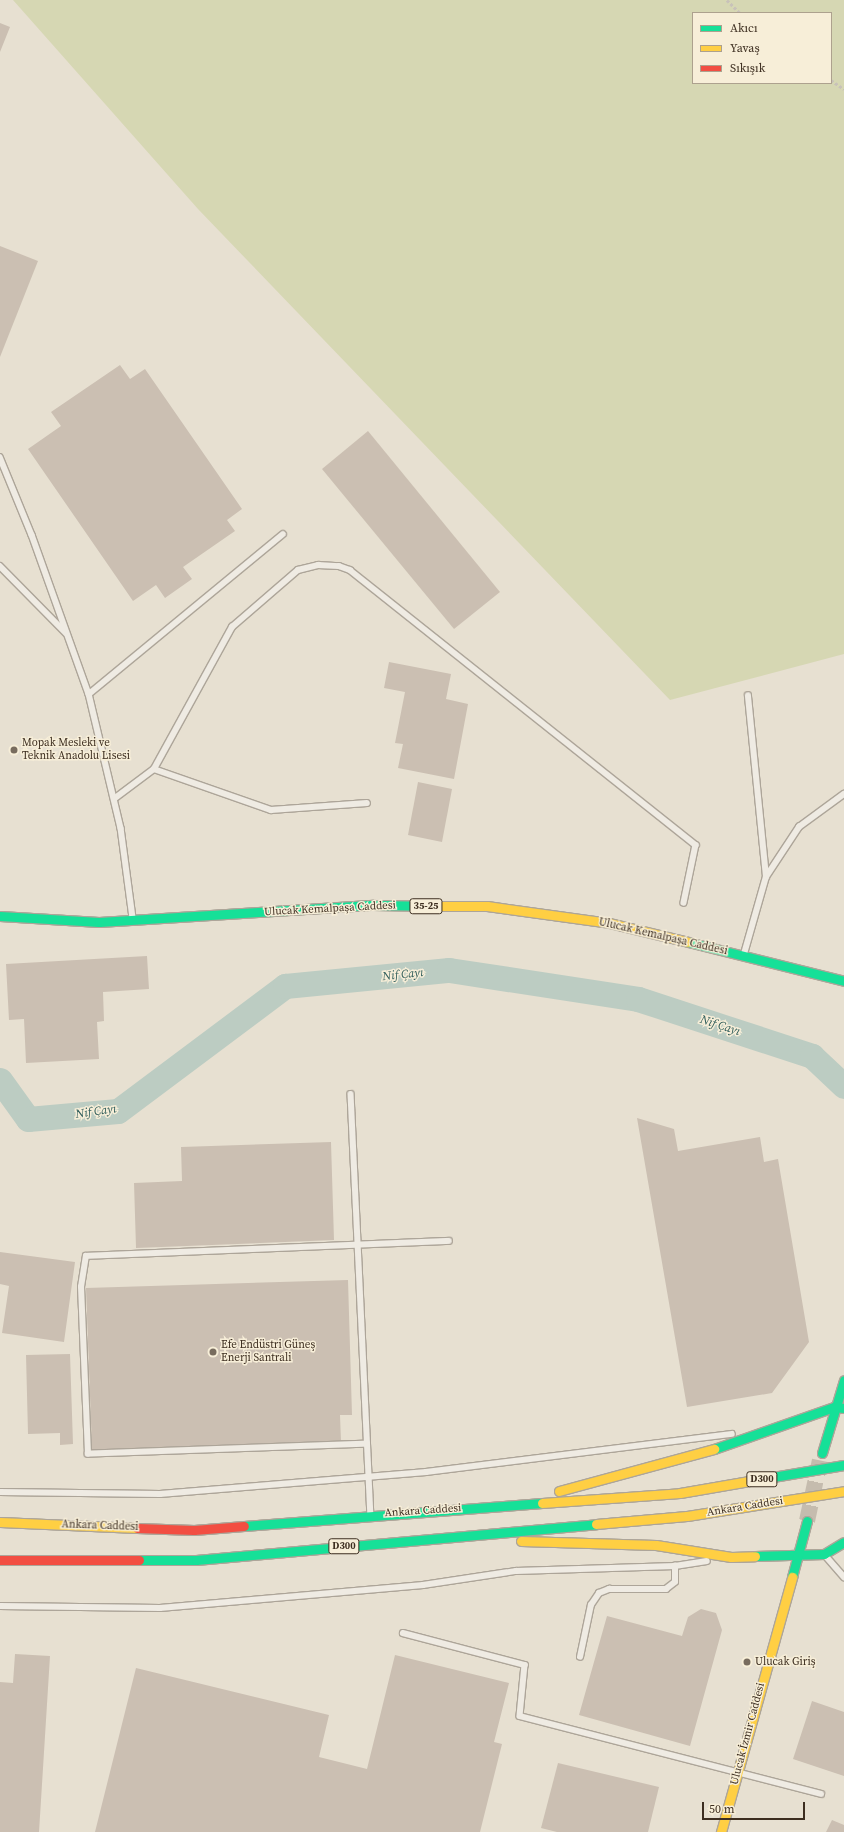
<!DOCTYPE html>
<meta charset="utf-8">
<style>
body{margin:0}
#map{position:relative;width:844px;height:1832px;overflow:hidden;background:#e7e0d1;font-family:"Source Serif 4",serif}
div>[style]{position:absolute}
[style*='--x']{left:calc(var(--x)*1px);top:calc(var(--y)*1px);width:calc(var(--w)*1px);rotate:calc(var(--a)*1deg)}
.green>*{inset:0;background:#d6d7b3}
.river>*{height:25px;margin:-12.5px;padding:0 12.5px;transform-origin:12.5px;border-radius:12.5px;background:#bcccc2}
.building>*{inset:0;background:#cbbfb2}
.secondary-tunnel>*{height:16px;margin-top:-8px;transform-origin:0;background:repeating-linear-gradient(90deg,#c5bcae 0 16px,transparent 0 24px)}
.path>*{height:2.5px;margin-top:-1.25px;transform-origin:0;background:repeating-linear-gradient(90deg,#c8c2b9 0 3px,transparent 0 5px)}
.roads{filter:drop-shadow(1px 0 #ada599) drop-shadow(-1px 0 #ada599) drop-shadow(0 1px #ada599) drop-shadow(0 -1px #ada599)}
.lane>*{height:5.5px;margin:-2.75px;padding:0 2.75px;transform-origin:2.75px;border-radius:2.75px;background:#efebe3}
.fast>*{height:9px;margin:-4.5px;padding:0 4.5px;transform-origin:4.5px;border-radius:4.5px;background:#16e098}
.slow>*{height:9px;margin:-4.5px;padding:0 4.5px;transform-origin:4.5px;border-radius:4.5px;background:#ffcf43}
.jam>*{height:9px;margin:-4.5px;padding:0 4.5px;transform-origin:4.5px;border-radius:4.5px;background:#f24e42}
.dots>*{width:11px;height:11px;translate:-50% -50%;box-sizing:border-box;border:2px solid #f7eed8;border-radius:50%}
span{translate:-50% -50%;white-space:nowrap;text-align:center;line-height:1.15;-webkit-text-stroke:3px #f7eed8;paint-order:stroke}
.shield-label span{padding:1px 3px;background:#f7eed8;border:1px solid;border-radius:3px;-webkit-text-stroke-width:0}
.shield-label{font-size:10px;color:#3d2e20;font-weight:700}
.poi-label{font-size:11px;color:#3d2e20}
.left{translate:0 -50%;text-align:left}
.street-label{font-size:11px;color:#3d2e20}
.water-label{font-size:12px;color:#2f5d5a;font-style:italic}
.legend{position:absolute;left:692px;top:12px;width:140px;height:72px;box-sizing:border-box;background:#f7eed8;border:1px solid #ada18e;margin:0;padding:5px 7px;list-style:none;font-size:12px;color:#3d2e20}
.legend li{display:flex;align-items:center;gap:8px;height:20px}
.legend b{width:20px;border:1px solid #ada18e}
.scale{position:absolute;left:702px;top:1802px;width:103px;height:18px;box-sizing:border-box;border:2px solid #3d2e20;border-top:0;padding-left:5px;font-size:12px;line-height:14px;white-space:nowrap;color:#3d2e20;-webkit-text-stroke:3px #f7eed8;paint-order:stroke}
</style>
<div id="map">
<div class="green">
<div style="clip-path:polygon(evenodd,13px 0,844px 0,844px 654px,670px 700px,198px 209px,13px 0,693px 13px,831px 13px,831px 83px,693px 83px,693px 13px)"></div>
</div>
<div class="river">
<div style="--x:0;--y:1080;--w:48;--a:54.3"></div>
<div style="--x:28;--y:1119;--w:90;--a:-5.1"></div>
<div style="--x:118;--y:1111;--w:209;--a:-36.8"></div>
<div style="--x:285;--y:986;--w:165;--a:-5.6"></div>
<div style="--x:449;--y:970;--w:191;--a:8.7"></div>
<div style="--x:638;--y:999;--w:183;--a:18.1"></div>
<div style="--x:812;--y:1056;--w:44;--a:43.2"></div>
</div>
<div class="building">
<div style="clip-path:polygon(0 23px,10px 27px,0 52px)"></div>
<div style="clip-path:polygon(0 246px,38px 261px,0 357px)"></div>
<div style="clip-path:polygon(120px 365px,130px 379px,145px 369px,242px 509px,227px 520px,235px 531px,183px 567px,192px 579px,165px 598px,156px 585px,133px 601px,28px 449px,61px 426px,51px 412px)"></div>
<div style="clip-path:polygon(368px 431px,500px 592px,454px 629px,322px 469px)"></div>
<div style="clip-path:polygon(389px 662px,451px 674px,446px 699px,468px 704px,454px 779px,398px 768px,403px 744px,395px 743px,405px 692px,384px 688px)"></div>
<div style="clip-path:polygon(418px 782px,452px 789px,442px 842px,408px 835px)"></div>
<div style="clip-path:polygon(147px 956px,149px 989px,103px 992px,104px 1021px,97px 1022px,99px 1059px,26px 1063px,24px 1019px,9px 1020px,6px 964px)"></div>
<div style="clip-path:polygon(637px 1118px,674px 1129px,678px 1151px,760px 1137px,764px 1162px,778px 1159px,809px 1342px,772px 1393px,687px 1407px)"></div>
<div style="clip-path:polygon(331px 1142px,334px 1240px,136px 1248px,134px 1183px,182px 1181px,181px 1147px)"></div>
<div style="clip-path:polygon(0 1252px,75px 1262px,64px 1342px,2px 1333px,9px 1286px,0 1284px)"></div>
<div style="clip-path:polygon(348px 1280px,352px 1415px,340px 1415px,341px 1442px,92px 1450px,86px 1288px)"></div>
<div style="clip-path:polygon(70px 1354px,73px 1444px,60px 1445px,60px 1433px,28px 1434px,26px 1355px)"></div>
<div style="clip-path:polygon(701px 1609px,716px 1613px,722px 1630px,690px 1746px,579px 1715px,607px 1616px,682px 1636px,688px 1617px)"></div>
<div style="clip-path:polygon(15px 1654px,50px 1656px,39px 1832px,0 1832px,0 1682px,13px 1683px)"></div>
<div style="clip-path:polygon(395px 1655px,509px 1683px,494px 1742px,502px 1744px,480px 1832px,95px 1832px,136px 1668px,329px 1715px,319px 1757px,367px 1769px)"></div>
<div style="clip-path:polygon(812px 1701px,844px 1712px,844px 1776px,793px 1759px)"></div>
<div style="clip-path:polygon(558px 1763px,659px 1787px,648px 1832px,557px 1832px,541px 1828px)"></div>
<div style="clip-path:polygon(832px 1820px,844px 1825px,844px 1832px,826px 1832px)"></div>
</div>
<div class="secondary-tunnel">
<div style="--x:807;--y:1521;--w:62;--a:-78"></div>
</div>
<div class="path">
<div style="--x:727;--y:0;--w:18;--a:45"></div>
<div style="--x:831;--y:80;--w:16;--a:35"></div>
</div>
<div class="roads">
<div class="lane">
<div style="--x:0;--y:457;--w:84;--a:67.7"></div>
<div style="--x:32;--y:535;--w:169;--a:70.3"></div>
<div style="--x:89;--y:694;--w:138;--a:76.6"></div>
<div style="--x:121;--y:828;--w:91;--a:82.4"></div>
<div style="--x:0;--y:566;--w:94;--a:45.4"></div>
<div style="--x:89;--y:694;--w:251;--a:-39.5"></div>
<div style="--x:154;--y:769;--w:124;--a:19.3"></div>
<div style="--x:271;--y:810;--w:96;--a:-4.2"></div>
<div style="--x:114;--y:799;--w:50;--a:-36.9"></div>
<div style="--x:154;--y:769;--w:162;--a:-61.2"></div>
<div style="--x:232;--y:627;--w:87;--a:-40.8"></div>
<div style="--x:298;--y:570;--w:21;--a:-14"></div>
<div style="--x:318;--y:565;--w:21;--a:3"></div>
<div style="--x:339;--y:566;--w:12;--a:20"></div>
<div style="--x:350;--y:570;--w:442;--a:38.5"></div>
<div style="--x:696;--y:845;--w:59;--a:101.7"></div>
<div style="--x:766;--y:877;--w:60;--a:-56.6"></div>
<div style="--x:799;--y:827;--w:56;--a:-36.3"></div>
<div style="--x:744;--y:954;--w:80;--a:-74.1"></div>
<div style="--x:766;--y:877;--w:182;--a:-95.7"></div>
<div style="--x:351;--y:1094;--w:419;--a:87.3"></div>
<div style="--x:367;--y:1444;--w:279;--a:177.9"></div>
<div style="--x:88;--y:1454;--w:167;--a:-92.4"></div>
<div style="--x:81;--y:1287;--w:31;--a:-81"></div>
<div style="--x:86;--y:1256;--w:363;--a:-2.4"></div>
<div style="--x:0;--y:1492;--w:160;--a:0.7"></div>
<div style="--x:160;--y:1494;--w:267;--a:-4.7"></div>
<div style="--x:426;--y:1472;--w:308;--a:-7.1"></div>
<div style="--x:826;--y:1556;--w:28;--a:49"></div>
<div style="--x:0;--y:1606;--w:160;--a:0.7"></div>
<div style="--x:160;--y:1608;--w:264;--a:-5"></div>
<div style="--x:423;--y:1585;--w:94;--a:-8.6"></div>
<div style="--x:516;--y:1571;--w:159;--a:-1.8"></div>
<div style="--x:675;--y:1566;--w:32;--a:-9"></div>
<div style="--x:403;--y:1633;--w:126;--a:14.7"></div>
<div style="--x:525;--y:1665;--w:51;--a:95.6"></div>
<div style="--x:520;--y:1716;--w:311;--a:14.5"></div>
<div style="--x:580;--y:1657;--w:53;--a:-78.1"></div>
<div style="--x:591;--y:1605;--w:14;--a:-56"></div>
<div style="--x:599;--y:1593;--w:11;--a:-22"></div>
<div style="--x:609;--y:1589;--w:57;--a:0"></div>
<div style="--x:666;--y:1589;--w:11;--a:-38"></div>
<div style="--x:675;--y:1582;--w:16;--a:-90"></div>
</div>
<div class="fast">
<div style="--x:0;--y:916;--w:99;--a:3.5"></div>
<div style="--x:99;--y:922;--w:275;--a:-3.6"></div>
<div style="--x:373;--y:905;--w:68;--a:0.8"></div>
<div style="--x:688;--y:942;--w:161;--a:14"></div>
<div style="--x:714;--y:1449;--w:127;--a:-19.3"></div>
<div style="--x:834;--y:1407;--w:10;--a:6"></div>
<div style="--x:822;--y:1453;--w:76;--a:-73.2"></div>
<div style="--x:761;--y:1479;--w:84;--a:-9.6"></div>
<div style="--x:244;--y:1526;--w:299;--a:-4.4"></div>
<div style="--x:755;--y:1556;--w:69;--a:-1.7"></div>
<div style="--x:824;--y:1554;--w:23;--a:-31"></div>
<div style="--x:139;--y:1560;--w:57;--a:0"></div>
<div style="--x:196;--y:1560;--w:402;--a:-5.1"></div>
<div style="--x:792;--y:1577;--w:58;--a:-75"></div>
</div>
<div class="slow">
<div style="--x:441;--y:906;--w:46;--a:0"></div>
<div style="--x:487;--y:906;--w:123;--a:7.9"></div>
<div style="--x:609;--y:923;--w:81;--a:13.5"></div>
<div style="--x:559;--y:1491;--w:161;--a:-15.2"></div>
<div style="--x:542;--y:1503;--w:138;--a:-4.1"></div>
<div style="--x:680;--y:1493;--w:82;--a:-9.8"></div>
<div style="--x:0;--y:1522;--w:137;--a:2.5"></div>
<div style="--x:596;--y:1524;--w:91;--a:-5"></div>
<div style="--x:687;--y:1516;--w:159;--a:-9"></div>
<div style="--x:521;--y:1541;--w:135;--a:1.7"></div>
<div style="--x:656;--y:1545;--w:76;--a:9.1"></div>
<div style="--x:731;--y:1557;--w:24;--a:-2"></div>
<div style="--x:721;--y:1832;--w:265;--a:-74.4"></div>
</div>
<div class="jam">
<div style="--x:137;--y:1528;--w:57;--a:2"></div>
<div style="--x:194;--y:1530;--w:50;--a:-4.6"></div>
<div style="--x:0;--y:1560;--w:139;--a:0"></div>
</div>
</div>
<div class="dots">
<div style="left:14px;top:750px;background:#786c5e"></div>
<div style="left:213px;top:1352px;background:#786c5e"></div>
<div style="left:747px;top:1662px;background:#786c5e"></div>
</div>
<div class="shield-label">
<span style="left:426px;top:906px">35-25</span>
<span style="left:762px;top:1479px">D300</span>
<span style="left:344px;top:1546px">D300</span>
</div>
<div class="poi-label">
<span class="left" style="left:22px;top:750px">Mopak Mesleki ve<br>Teknik Anadolu Lisesi</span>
<span class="left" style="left:221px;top:1352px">Efe Endüstri Güneş<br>Enerji Santrali</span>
<span class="left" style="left:755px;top:1662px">Ulucak Giriş</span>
</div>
<div class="street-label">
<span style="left:330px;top:909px;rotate:-3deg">Ulucak Kemalpaşa Caddesi</span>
<span style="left:663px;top:937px;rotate:13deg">Ulucak Kemalpaşa Caddesi</span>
<span style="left:745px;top:1507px;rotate:-9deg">Ankara Caddesi</span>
<span style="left:423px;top:1511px;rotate:-4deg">Ankara Caddesi</span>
<span style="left:100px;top:1526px;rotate:2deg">Ankara Caddesi</span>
<span style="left:748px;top:1734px;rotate:-75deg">Ulucak İzmir Caddesi</span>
</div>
<div class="water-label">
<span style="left:403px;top:975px;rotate:-6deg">Nif Çayı</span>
<span style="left:720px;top:1026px;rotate:18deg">Nif Çayı</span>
<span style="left:96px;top:1112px;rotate:-8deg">Nif Çayı</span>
</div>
<ul class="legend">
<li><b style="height:5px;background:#16e098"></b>Akıcı</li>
<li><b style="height:5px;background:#ffcf43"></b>Yavaş</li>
<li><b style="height:5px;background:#f24e42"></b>Sıkışık</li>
</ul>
<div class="scale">50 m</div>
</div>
